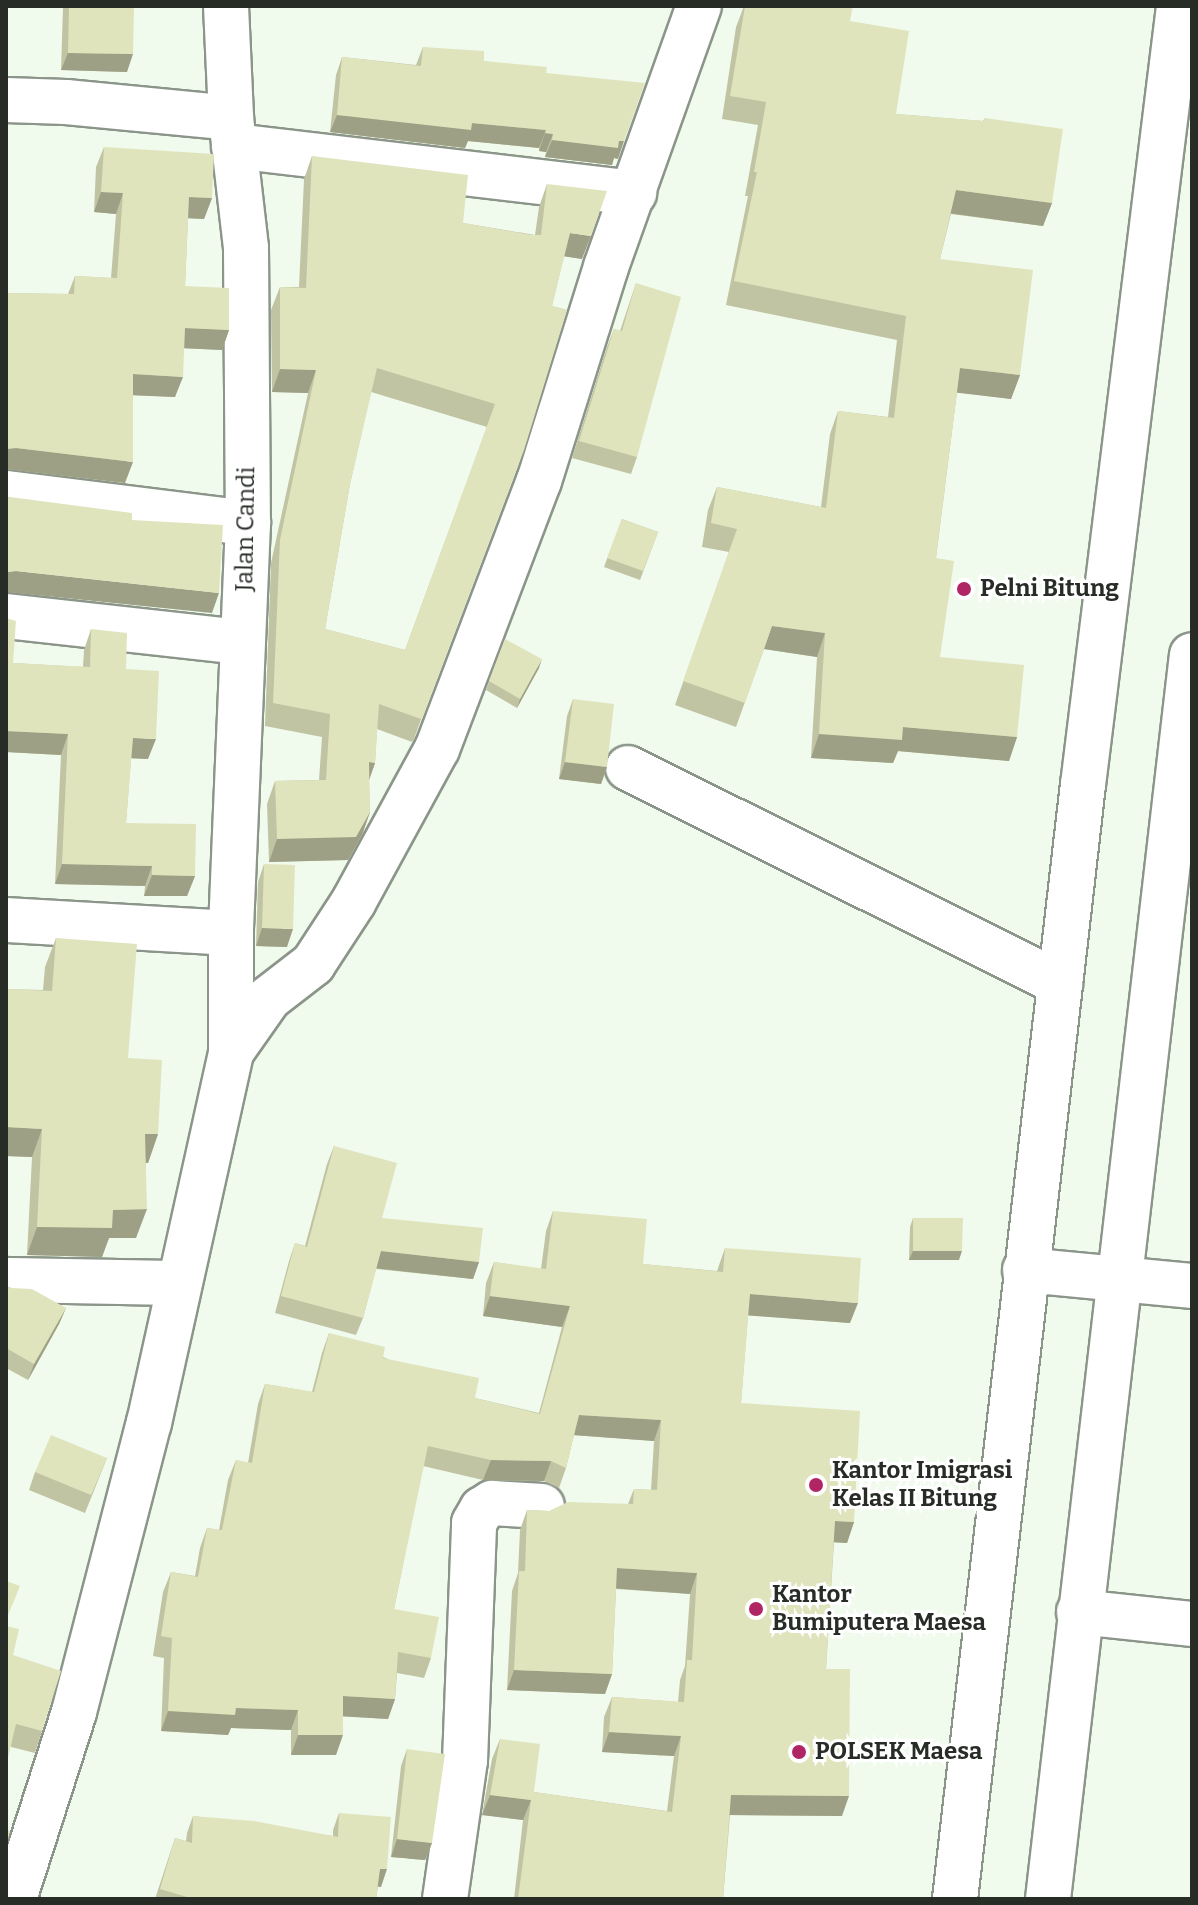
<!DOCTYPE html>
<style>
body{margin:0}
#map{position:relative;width:1198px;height:1905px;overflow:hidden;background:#f0fbee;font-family:Bitter,serif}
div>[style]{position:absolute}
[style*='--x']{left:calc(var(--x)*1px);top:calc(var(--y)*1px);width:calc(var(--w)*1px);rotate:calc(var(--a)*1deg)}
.roads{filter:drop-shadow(2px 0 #8b9589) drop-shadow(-2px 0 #8b9589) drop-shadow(0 2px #8b9589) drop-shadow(0 -2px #8b9589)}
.minor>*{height:44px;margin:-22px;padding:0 22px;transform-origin:22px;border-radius:22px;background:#fff}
.highway>*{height:44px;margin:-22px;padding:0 22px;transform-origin:22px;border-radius:22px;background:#fff}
.wall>*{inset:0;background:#c1c4a3}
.shaded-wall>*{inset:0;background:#9da084}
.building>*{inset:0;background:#e0e4bd}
.dots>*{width:22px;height:22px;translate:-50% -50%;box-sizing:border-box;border:4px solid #fff;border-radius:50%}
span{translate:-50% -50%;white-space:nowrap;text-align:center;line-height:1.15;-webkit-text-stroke:6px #fff;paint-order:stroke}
.street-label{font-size:24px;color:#282c27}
.poi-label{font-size:24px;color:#282c27;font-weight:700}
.left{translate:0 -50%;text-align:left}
.frame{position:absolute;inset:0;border:8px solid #282c27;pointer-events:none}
</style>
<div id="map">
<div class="roads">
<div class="minor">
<div style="--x:226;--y:6;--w:112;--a:87.4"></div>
<div style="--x:231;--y:118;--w:131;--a:83.4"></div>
<div style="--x:246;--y:248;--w:275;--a:89.6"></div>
<div style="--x:248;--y:523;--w:410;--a:92.4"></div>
<div style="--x:231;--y:933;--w:119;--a:90"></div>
<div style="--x:6;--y:100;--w:60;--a:1.9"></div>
<div style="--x:66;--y:102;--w:166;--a:5.5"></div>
<div style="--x:234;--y:146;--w:403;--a:6.7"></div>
<div style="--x:6;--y:493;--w:244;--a:7.1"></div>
<div style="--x:6;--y:616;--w:238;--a:6.3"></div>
<div style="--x:628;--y:768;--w:483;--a:26.5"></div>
<div style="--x:6;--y:920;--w:225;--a:3.3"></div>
<div style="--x:1025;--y:1270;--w:168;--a:5.5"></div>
<div style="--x:6;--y:1280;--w:173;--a:1"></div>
<div style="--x:1079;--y:1612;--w:114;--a:6.1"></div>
<div style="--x:14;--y:1899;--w:196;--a:-72.2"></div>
<div style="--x:74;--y:1712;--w:299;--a:-75.5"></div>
<div style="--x:149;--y:1423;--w:380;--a:-77.5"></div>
<div style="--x:231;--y:1052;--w:66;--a:-54.9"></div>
<div style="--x:269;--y:998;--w:56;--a:-37.7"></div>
<div style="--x:313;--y:964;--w:75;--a:-56.9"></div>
<div style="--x:354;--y:901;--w:173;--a:-61.4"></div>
<div style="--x:437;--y:749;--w:287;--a:-69.2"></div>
<div style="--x:539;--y:481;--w:224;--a:-72.6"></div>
<div style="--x:606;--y:267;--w:277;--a:-70.4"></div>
<div style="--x:445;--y:1899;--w:139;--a:-81.8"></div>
<div style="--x:465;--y:1761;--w:238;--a:-87.8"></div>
<div style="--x:474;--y:1523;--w:16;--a:-60"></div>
<div style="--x:482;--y:1509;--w:12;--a:-31"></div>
<div style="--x:492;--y:1503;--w:50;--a:3.4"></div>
</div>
<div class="highway">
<div style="--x:955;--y:1899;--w:1121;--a:-83.45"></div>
<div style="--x:1083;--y:785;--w:785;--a:-82.97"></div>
<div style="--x:1048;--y:1899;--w:1252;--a:-83.4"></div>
</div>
</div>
<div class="wall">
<div style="clip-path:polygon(63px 6px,134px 6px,127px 72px,61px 70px)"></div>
<div style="clip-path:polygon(744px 6px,850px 21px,896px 114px,983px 121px,985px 118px,1052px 203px,1043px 226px,951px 214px,940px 259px,1020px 375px,1011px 399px,957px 392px,936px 558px,940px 657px,1017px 737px,1009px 761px,898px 751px,893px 763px,811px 758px,817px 657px,764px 649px,736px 727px,675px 705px,729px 552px,702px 547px,708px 510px,717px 487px,821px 507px,830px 434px,838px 411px,888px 417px,897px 340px,726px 305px,748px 196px,745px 196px,758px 125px,722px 119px,736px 27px)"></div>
<div style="clip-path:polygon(423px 47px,484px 61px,546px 73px,618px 159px,614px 158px,612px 165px,545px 157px,546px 152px,539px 151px,539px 148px,468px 141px,465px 148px,330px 132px,336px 75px,342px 57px,416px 65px)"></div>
<div style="clip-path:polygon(104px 147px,212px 198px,204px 219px,188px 218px,185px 286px,229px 330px,222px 350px,184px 348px,175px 397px,133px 395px,125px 483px,6px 469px,6px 293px,68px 294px,75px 276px,111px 278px,116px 214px,94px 212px,96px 167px)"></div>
<div style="clip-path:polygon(evenodd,312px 156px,463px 223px,535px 235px,539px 207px,547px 184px,582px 259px,564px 256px,552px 306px,567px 310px,414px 739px,412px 742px,377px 729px,375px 763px,369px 780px,370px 812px,362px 835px,348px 860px,269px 862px,267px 804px,275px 781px,319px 780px,322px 737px,265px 726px,271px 563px,308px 393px,272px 392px,271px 310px,280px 287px,299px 287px,304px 179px,312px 156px,371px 392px,487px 427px,405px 650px,325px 629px,350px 484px,371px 392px)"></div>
<div style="clip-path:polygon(636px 283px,637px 457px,631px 474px,572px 458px,607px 347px,614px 329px,620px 331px)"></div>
<div style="clip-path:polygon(622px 519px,658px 532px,640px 580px,604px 567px)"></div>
<div style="clip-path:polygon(6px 618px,13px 663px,83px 667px,84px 650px,91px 629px,126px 669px,148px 759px,131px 758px,126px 823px,195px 876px,187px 896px,144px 896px,145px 886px,55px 884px,61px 755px,6px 752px)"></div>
<div style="clip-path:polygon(505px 639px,539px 668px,517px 708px,486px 690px)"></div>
<div style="clip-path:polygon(573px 699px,607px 767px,601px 784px,559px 779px,567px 716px)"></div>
<div style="clip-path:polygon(264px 864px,287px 947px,256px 946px,258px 882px)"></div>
<div style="clip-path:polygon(56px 938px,128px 1058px,158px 1134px,148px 1163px,146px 1163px,136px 1238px,109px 1238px,102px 1257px,27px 1255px,32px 1157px,6px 1156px,6px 989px,43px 990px,45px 967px)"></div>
<div style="clip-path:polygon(334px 1146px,382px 1218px,479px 1262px,473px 1279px,376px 1269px,363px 1318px,356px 1335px,275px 1313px,289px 1261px,295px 1243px,305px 1246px,327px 1164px)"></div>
<div style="clip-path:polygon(553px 1211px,643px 1264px,717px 1271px,725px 1248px,850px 1323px,748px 1315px,741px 1403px,854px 1522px,847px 1543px,834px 1542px,826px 1669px,842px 1816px,730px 1815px,723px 1899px,514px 1899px,523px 1820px,482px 1815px,492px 1759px,500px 1739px,534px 1792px,667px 1811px,674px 1756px,602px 1752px,604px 1717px,612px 1697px,678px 1702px,680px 1680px,685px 1666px,690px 1594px,616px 1589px,612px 1674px,605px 1694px,507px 1690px,512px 1591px,518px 1573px,520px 1530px,527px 1510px,549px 1511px,628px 1504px,634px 1489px,651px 1490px,654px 1441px,574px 1435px,566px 1468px,559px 1488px,544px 1481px,483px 1480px,423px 1466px,394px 1609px,431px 1658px,424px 1678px,397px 1673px,395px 1699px,388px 1719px,343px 1716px,336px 1755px,291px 1755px,291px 1730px,231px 1728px,228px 1735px,161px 1731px,164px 1658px,153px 1656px,163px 1592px,171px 1572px,195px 1576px,200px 1548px,207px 1528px,219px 1530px,228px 1480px,236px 1460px,248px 1463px,258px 1404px,265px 1384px,312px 1392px,322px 1353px,329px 1333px,475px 1398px,539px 1413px,562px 1327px,483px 1316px,486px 1283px,494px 1262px,541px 1269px,546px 1231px)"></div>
<div style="clip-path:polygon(913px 1218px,959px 1260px,909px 1260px,910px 1227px)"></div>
<div style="clip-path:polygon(6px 1286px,66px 1308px,59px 1324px,28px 1380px,6px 1368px)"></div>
<div style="clip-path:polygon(107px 1458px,85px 1513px,29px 1490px,35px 1472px)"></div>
<div style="clip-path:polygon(13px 1655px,42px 1731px,35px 1753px,11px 1747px)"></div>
<div style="clip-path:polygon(407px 1749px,432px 1843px,425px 1860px,391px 1857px,401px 1766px)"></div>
<div style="clip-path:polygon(339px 1813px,381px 1887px,378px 1886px,376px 1899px,155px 1899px,175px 1838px,186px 1841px,187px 1833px,193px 1816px,333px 1836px,333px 1830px)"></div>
</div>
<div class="shaded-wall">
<div style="clip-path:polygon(68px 53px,133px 54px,127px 72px,61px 70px)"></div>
<div style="clip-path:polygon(337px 115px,472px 123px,546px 130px,539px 148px,468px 141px,465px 148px,330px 132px)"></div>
<div style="clip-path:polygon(545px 133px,553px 134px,546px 152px,539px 151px)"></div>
<div style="clip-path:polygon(552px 140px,619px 141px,624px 141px,618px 159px,614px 158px,612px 165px,545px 157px)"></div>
<div style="clip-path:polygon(956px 190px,1052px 203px,1043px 226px,948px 213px)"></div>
<div style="clip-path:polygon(101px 192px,123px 193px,116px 214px,94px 212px)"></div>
<div style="clip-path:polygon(189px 197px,212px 198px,204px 219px,182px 218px)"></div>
<div style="clip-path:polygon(570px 233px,591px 236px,582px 259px,562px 256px)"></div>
<div style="clip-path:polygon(185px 328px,229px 330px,222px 350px,178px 348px)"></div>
<div style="clip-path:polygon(960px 368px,1020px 375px,1011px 399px,951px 392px)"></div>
<div style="clip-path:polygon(280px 369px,316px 370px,308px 393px,272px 392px)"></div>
<div style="clip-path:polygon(133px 374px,183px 377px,175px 397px,126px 395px)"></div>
<div style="clip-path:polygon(16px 448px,133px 462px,125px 483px,6px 469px,6px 449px)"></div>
<div style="clip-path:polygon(16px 571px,219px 593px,212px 613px,6px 592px,6px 572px)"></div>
<div style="clip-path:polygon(772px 626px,825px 633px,817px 657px,764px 649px)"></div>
<div style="clip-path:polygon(542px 659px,539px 668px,517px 708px,520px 699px)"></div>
<div style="clip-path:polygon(903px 727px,1017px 737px,1009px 761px,898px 751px,893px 763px,811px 758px,819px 734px)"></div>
<div style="clip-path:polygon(6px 731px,68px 734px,61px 755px,6px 752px)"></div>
<div style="clip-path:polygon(133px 738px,156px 739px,148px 759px,125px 758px)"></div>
<div style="clip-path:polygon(369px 762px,375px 763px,367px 786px)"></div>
<div style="clip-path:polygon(565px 762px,607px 767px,601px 784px,559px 779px)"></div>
<div style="clip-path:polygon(370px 812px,362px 835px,348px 860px,269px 862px,277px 839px)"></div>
<div style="clip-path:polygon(62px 864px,152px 866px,145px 886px,55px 884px)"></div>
<div style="clip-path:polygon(152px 875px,195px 876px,187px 896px,144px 896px)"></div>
<div style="clip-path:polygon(262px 928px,293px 929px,287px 947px,256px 946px)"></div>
<div style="clip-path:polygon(6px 1127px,42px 1129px,32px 1157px,6px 1156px)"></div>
<div style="clip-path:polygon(145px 1134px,158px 1134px,148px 1163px,135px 1162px)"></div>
<div style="clip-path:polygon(147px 1209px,136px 1238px,109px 1238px,102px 1257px,27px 1255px,37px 1227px,113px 1210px)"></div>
<div style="clip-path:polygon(381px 1251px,479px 1262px,473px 1279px,374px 1268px)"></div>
<div style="clip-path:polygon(913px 1251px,962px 1251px,959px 1260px,909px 1260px)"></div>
<div style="clip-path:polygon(750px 1294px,858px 1303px,850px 1323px,742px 1315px)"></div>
<div style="clip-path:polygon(490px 1296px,570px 1306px,562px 1327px,483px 1316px)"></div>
<div style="clip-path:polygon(66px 1308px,59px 1324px,28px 1380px,34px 1364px)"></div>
<div style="clip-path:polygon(579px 1415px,661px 1420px,654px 1441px,572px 1435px)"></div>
<div style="clip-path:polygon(491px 1460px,551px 1461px,544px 1481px,483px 1480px)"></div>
<div style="clip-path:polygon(835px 1521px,854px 1522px,847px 1543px,828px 1542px)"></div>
<div style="clip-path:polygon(617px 1568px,697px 1573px,690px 1594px,610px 1588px)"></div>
<div style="clip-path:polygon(514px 1670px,612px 1674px,605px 1694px,507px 1690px)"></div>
<div style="clip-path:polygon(343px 1696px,395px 1699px,388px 1719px,336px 1716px)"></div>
<div style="clip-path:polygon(236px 1708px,298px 1710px,291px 1730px,231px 1728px,228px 1735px,161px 1731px,168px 1711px)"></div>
<div style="clip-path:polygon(609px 1732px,681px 1736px,674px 1756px,602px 1752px)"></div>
<div style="clip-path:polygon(298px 1735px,343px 1735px,336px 1755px,291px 1755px)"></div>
<div style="clip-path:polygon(490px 1795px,531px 1800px,523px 1820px,482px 1815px)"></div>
<div style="clip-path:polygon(731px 1795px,849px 1796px,842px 1816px,724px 1815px)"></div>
<div style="clip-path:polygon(397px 1839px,432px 1843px,425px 1860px,391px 1857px)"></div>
<div style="clip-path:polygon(380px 1869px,387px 1869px,381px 1887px,374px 1886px)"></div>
</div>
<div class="building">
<div style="clip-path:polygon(69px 6px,134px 6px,133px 54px,68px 53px)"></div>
<div style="clip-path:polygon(745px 6px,853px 6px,850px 21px,909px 31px,896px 114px,984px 121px,985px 118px,1063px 129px,1052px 203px,956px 190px,940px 259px,1033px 270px,1020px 375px,960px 368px,936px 558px,954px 561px,940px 657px,1024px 665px,1017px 737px,903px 727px,902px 740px,819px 734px,825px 633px,772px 626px,745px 703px,683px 681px,737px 529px,711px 523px,717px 487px,826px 508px,838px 411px,894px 418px,906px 316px,734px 281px,757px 172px,754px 172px,766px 102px,730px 96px)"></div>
<div style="clip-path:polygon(423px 47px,484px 51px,484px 61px,547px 67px,546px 73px,645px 83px,624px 141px,619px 141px,618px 148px,552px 140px,553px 134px,545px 133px,546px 130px,472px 123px,471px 130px,337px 115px,342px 57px,421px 66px)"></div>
<div style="clip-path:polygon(104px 147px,214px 154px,212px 198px,189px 197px,185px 286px,229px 288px,229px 330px,185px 328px,183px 377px,133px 374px,133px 462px,16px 448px,6px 449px,6px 293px,74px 294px,75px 276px,117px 278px,123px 193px,101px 192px)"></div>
<div style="clip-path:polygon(evenodd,312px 156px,468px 175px,463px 223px,532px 235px,541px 235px,547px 184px,607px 191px,591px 236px,570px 233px,552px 306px,567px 310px,524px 450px,423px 716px,421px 719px,379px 704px,375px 763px,369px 762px,370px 812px,356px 837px,277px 839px,275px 781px,326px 780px,330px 714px,273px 703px,280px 540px,316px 370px,280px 369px,280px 287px,306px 288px,312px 156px,377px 368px,495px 404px,405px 650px,325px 629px,350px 484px,377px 368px)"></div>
<div style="clip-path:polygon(636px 283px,681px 297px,637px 457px,579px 441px,614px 329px,622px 331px)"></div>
<div style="clip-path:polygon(6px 496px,10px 497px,132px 513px,132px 520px,223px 525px,219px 593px,16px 571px,6px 572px)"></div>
<div style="clip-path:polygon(622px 519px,658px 532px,643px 571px,607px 558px)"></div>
<div style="clip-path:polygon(6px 618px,16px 621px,13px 663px,90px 667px,91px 629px,127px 633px,126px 669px,159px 671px,156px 739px,133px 738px,126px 823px,196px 824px,195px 876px,152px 875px,152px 866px,62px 864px,68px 734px,6px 731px)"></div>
<div style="clip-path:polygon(505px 639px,542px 659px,520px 699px,489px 681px)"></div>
<div style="clip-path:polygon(573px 699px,614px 704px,607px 767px,565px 762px)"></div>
<div style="clip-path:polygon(264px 864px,295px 865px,293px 929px,262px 928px)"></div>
<div style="clip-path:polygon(56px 938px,137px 944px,128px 1058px,162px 1060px,158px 1134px,145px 1134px,147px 1209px,113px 1210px,112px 1228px,37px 1227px,42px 1129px,6px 1127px,6px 989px,52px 991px)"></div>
<div style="clip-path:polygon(334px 1146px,397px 1163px,382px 1218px,483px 1228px,479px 1262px,381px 1251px,363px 1318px,281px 1296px,295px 1243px,307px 1247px)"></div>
<div style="clip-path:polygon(553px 1211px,647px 1219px,643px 1264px,723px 1272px,725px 1248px,861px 1258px,858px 1303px,750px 1294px,741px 1403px,860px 1411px,854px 1522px,835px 1521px,826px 1669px,850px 1669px,849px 1796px,731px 1795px,723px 1899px,518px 1899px,531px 1800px,490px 1795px,500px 1739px,540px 1744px,534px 1792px,672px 1812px,681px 1736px,609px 1732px,612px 1697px,684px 1702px,687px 1660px,692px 1660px,697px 1573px,617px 1568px,612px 1674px,514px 1670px,519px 1571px,525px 1571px,527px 1510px,549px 1511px,568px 1502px,633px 1504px,634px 1489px,657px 1490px,661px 1420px,579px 1415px,566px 1468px,551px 1461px,491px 1460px,428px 1446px,394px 1609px,439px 1617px,431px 1658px,398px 1652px,395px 1699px,343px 1696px,343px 1735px,298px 1735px,298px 1710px,236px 1708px,235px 1715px,168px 1711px,172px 1638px,161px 1636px,171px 1572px,198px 1577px,207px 1528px,222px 1530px,236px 1460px,252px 1463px,265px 1384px,314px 1392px,329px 1333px,385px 1347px,383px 1358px,479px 1378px,475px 1398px,540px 1414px,570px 1306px,490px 1296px,494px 1262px,546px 1269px)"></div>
<div style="clip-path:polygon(913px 1218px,963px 1218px,962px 1251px,913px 1251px)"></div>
<div style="clip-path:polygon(6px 1286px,11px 1288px,32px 1289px,66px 1308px,34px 1364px,6px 1348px)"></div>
<div style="clip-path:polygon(51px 1435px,107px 1458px,91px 1495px,35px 1472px)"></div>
<div style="clip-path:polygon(6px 1581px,20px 1586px,6px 1620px)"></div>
<div style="clip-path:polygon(6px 1626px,19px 1629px,13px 1655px,61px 1671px,42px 1731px,16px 1724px,6px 1766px)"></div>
<div style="clip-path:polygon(407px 1749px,445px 1754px,432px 1843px,397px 1839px)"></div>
<div style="clip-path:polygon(339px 1813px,391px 1817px,387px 1869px,380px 1869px,376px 1899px,215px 1899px,210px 1898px,209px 1899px,194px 1899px,160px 1889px,175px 1838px,192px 1843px,193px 1816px,254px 1821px,338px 1837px)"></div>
<div style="clip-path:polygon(6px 1830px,10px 1831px,6px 1848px)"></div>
</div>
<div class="dots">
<div style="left:964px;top:589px;background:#b02563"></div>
<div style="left:816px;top:1485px;background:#b02563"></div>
<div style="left:756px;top:1609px;background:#b02563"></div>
<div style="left:799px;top:1752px;background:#b02563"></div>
</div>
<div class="street-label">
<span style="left:246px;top:529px;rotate:-89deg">Jalan Candi</span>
</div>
<div class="poi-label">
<span class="left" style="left:980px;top:589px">Pelni Bitung</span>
<span class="left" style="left:832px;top:1485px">Kantor Imigrasi<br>Kelas II Bitung</span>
<span class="left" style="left:772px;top:1609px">Kantor<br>Bumiputera Maesa</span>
<span class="left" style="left:815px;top:1752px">POLSEK Maesa</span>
</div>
<div class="frame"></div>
</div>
